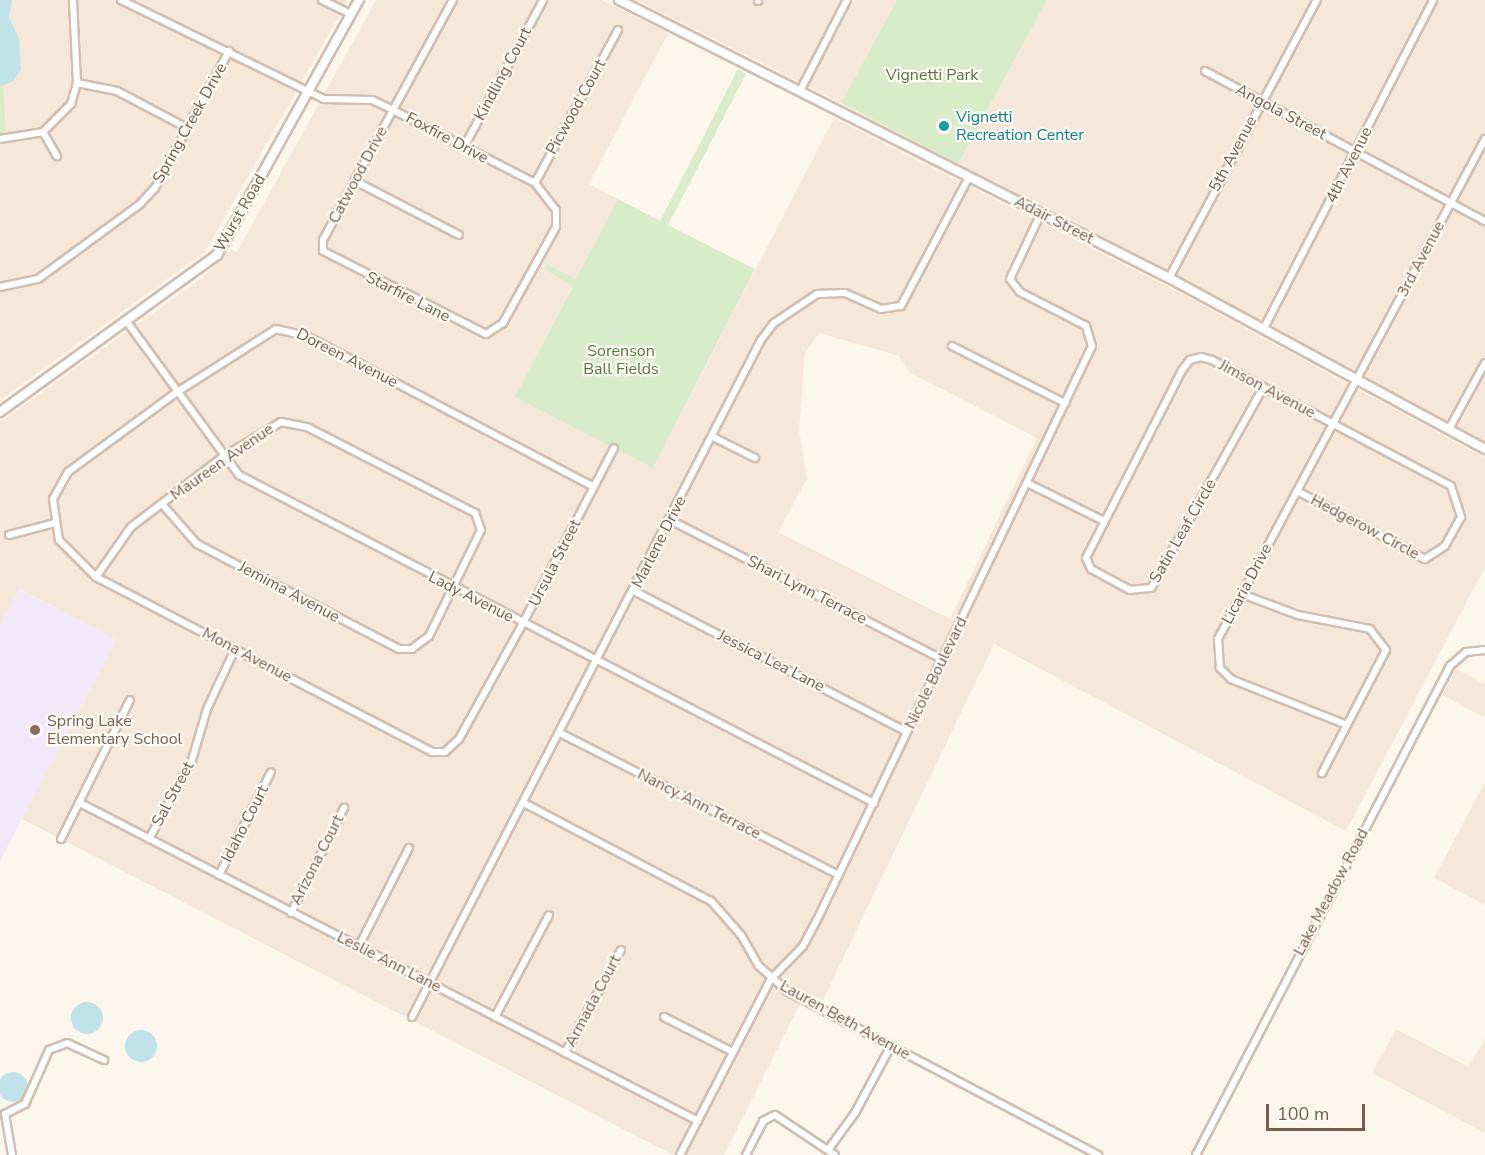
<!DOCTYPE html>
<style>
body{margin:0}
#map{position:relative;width:1485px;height:1155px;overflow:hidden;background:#fdf6ec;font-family:"Nunito Sans",sans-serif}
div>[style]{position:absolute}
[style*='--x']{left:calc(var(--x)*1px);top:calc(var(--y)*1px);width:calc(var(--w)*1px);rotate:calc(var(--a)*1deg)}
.residential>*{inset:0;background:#f5e8da}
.education>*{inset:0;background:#f3e8fa}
.green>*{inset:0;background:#d8ecc9}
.water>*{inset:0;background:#bfe3e8}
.round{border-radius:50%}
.roads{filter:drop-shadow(2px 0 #d1beb0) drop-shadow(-2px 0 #d1beb0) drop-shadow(0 2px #d1beb0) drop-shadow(0 -2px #d1beb0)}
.minor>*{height:6px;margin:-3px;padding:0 3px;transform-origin:3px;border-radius:3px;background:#fff}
.tertiary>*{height:8px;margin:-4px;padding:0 4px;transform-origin:4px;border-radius:4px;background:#fff}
.dots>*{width:16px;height:16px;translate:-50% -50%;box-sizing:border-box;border:3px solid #fffaf3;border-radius:50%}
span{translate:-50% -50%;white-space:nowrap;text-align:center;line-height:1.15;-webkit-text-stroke:4.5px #fffaf3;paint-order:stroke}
.street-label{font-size:16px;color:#7a5c4d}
.park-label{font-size:16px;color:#537a41}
.culture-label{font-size:16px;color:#0d838f}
.left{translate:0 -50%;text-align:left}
.education-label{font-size:16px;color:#785e54}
.scale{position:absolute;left:1266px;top:1104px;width:99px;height:27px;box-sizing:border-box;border:3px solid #7a5c4d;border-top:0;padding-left:8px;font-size:18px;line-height:21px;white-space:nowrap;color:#7a5c4d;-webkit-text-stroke:4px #fffaf3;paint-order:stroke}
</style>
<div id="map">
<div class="residential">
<div style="clip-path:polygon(0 0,348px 0,205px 252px,0 400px)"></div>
<div style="clip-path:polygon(evenodd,376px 0,601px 0,668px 33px,589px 184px,618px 199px,576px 280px,547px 264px,544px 269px,573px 285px,516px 396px,653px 468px,834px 118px,1167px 286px,1485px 458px,1485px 567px,1346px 831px,994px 644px,823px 1000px,806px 992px,724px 1155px,673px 1155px,22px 819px,116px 640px,20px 589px,0 626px,0 422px,201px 279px,231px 249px,237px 252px,376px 0,819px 333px,899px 356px,909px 372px,1037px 438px,950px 619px,778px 532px,807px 479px,799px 430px,805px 353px,819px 333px)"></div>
<div style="clip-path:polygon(636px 0,897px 0,841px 103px)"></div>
<div style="clip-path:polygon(1047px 0,1485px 0,1485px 450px,1106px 246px,1108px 239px,958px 164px)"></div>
<div style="clip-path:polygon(1456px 669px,1485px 684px,1485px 718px,1442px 695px)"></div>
<div style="clip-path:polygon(1485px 782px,1485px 905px,1434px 878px)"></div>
<div style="clip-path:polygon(1396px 1029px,1469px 1067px,1485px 1038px,1485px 1133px,1372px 1073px)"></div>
</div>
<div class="education">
<div style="clip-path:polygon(19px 589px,116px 640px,0 861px,0 626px)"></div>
</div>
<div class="green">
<div style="clip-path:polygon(897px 0,1047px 0,958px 164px,841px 103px)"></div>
<div style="clip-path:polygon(738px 69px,746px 74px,668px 225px,755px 269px,653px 468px,515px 397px,573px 286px,544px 269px,547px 264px,576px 279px,618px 199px,660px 221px)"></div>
<div style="clip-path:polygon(3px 85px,6px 134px,0 134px,0 86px)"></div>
</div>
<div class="water">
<div style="clip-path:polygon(0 0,12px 0,9px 17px,19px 39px,21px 70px,12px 82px,0 86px)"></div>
<div class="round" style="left:71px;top:1002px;width:32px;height:32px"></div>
<div class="round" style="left:125px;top:1030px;width:32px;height:32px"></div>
<div class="round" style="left:-2px;top:1072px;width:30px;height:30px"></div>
</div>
<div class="roads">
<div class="minor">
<div style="--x:121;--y:0;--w:226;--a:26"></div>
<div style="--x:324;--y:99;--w:48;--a:1.2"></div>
<div style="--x:372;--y:100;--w:23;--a:25"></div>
<div style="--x:393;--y:110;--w:160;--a:27.2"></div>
<div style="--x:535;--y:183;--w:34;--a:52"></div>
<div style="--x:556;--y:210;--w:17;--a:90"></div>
<div style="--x:556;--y:227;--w:110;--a:118.9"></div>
<div style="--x:503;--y:323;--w:20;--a:147"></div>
<div style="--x:486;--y:334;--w:183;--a:-153"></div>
<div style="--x:323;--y:251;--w:11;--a:-90"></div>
<div style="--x:323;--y:240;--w:148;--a:-61.7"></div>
<div style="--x:393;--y:110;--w:125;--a:-61.4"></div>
<div style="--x:322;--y:0;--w:32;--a:26"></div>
<div style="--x:758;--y:1;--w:1;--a:-90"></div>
<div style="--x:1205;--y:71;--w:318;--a:28.2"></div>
<div style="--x:77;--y:83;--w:41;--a:11.3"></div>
<div style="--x:117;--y:91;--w:79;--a:27.9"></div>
<div style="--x:800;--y:91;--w:102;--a:-62.7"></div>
<div style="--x:43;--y:132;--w:28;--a:60"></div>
<div style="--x:0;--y:139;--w:44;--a:-9.2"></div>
<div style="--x:43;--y:132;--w:40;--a:-45"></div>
<div style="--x:71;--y:104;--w:22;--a:-74"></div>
<div style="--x:77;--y:83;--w:83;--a:-92.8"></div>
<div style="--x:464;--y:147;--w:167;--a:-61.7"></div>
<div style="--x:355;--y:181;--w:117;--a:27.4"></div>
<div style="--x:535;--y:183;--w:174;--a:-61.5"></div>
<div style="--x:1169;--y:278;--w:315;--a:-62"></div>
<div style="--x:0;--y:287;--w:39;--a:-12"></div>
<div style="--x:38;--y:279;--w:127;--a:-36.3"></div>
<div style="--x:140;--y:204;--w:22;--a:-47"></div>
<div style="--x:155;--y:188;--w:156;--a:-61.6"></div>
<div style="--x:127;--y:322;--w:190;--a:53.8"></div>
<div style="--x:239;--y:475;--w:715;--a:27.32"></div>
<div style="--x:1264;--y:328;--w:369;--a:-62.7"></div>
<div style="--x:952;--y:346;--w:127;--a:26.8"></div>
<div style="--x:1263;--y:388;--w:229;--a:119.2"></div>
<div style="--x:1151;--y:588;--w:21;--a:175"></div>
<div style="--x:1130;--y:590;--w:44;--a:-151.7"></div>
<div style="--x:1091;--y:569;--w:12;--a:-114"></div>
<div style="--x:1086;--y:558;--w:211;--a:-62.9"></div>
<div style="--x:1182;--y:370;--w:13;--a:-51"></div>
<div style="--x:1190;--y:360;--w:11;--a:-15"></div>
<div style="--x:1201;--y:357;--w:11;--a:15"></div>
<div style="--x:1212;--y:360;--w:270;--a:27.8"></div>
<div style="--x:1451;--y:486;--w:33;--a:72"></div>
<div style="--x:1461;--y:517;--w:33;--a:119"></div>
<div style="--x:1445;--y:546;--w:24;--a:147"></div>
<div style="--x:1425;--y:559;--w:145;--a:-152"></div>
<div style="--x:1449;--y:429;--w:75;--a:-61.4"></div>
<div style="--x:713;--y:437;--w:47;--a:26.6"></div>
<div style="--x:1027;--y:483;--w:84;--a:26.3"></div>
<div style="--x:594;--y:487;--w:325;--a:-152.3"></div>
<div style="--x:306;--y:336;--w:31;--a:-167"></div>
<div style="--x:276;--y:329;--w:117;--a:147.5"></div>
<div style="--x:177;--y:392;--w:135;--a:143.7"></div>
<div style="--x:68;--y:472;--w:31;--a:119"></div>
<div style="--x:53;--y:499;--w:41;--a:81.7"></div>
<div style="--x:59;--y:540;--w:52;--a:45"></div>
<div style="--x:96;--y:577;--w:379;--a:27.5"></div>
<div style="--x:432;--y:752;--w:13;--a:0"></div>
<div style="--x:445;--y:752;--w:19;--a:-43"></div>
<div style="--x:459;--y:739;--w:132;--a:-61.1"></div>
<div style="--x:523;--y:623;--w:197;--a:-62.5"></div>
<div style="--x:670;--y:520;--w:307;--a:27.1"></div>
<div style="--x:9;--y:535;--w:48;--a:-14.6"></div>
<div style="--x:96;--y:577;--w:61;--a:-55"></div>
<div style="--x:131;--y:527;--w:116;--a:-37.3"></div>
<div style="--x:223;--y:457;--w:68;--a:-31.1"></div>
<div style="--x:281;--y:422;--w:26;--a:11"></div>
<div style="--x:307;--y:427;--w:189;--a:27.1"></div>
<div style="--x:475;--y:513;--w:18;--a:71"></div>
<div style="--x:481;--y:530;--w:118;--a:116.1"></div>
<div style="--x:429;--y:636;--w:21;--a:143"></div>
<div style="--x:412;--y:649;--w:13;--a:180"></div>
<div style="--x:399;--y:649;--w:228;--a:-152.5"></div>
<div style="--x:197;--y:544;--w:53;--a:-131.2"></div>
<div style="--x:634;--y:591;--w:307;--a:27.3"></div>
<div style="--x:1242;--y:594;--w:60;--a:20.6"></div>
<div style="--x:1298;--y:615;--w:73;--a:11"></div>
<div style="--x:1370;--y:629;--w:26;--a:53"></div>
<div style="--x:1386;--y:650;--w:139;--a:117.5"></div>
<div style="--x:1347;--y:725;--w:125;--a:-158.4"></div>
<div style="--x:1231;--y:679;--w:16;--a:-135"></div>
<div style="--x:1220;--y:668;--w:29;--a:-94"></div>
<div style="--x:1218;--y:639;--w:567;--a:-61.9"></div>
<div style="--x:560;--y:733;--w:313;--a:27"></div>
<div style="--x:80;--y:803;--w:695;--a:27.23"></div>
<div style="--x:524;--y:803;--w:211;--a:27.7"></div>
<div style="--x:711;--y:901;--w:45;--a:48.6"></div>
<div style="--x:741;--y:935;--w:34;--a:60"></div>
<div style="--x:758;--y:965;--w:39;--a:42"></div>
<div style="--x:787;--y:991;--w:352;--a:27.8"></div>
<div style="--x:61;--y:839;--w:155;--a:-63.6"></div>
<div style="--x:149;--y:839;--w:90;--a:-61.4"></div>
<div style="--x:192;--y:760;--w:53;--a:-73.6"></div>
<div style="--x:207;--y:709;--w:66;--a:-65"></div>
<div style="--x:219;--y:875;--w:115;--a:-63.2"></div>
<div style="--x:291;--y:913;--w:118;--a:-63.2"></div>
<div style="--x:359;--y:946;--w:110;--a:-63"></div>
<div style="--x:412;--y:1017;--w:762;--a:-62.73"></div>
<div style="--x:761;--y:340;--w:21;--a:-53"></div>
<div style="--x:774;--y:323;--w:52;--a:-34"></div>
<div style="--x:817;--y:294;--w:28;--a:-2"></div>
<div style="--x:845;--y:293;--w:39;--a:24"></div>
<div style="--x:881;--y:309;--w:20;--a:-9"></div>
<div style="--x:901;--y:306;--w:146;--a:-62.2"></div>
<div style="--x:495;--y:1017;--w:115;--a:-62.1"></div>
<div style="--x:664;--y:1017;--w:77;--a:26.9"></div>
<div style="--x:565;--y:1053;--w:117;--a:-61.5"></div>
<div style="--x:828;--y:1150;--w:46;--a:-53.9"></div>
<div style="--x:855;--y:1113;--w:76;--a:-61.8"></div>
<div style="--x:12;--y:1155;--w:42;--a:-99.7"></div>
<div style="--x:5;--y:1114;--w:22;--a:-27"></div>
<div style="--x:25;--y:1104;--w:59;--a:-66"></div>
<div style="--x:49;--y:1050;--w:19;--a:-21"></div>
<div style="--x:67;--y:1043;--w:41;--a:24.7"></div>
<div style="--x:680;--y:1155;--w:198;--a:-62.7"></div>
<div style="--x:771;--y:979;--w:46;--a:-45.9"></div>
<div style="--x:803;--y:946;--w:30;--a:-62"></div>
<div style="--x:817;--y:920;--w:636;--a:-64.4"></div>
<div style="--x:1092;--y:346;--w:21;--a:-107"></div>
<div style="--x:1086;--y:326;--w:74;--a:-152.7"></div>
<div style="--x:1020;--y:292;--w:16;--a:-128"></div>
<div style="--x:1010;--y:279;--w:73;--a:-64.8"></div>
<div style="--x:746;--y:1155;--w:38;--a:-63"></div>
<div style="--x:763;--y:1121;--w:13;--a:-27"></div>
<div style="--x:775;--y:1115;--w:72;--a:33.7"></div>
<div style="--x:1196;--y:1155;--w:551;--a:-62.55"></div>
<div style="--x:1450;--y:666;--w:21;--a:-41"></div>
<div style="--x:1466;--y:652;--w:19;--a:-6"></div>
</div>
<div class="tertiary">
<div style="--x:619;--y:0;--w:616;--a:26.81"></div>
<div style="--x:1169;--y:278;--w:359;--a:28.4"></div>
<div style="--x:0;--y:412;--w:268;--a:-35.9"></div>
<div style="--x:217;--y:255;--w:292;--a:-60.9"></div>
</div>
</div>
<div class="dots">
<div style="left:944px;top:126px;background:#0f9aa8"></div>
<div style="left:35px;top:730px;background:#8d6e63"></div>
</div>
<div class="street-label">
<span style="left:503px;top:74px;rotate:-62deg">Kindling Court</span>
<span style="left:576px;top:107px;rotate:-61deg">Picwood Court</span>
<span style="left:1281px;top:112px;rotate:28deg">Angola Street</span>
<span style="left:190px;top:123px;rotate:-61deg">Spring Creek Drive</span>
<span style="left:447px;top:138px;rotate:28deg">Foxfire Drive</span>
<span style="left:1233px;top:154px;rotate:-62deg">5th Avenue</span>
<span style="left:1349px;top:165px;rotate:-63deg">4th Avenue</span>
<span style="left:358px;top:175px;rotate:-62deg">Catwood Drive</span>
<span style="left:240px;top:213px;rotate:-60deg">Wurst Road</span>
<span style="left:1054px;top:220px;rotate:27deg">Adair Street</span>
<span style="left:1421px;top:259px;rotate:-62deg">3rd Avenue</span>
<span style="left:408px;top:297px;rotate:27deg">Starfire Lane</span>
<span style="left:347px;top:358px;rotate:27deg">Doreen Avenue</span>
<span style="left:1267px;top:389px;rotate:28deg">Jimson Avenue</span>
<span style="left:222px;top:462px;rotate:-35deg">Maureen Avenue</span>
<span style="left:1365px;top:527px;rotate:28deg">Hedgerow Circle</span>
<span style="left:1183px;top:531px;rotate:-60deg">Satin Leaf Circle</span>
<span style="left:659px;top:542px;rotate:-63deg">Marlene Drive</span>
<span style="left:555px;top:563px;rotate:-63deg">Ursula Street</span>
<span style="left:1247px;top:584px;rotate:-62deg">Licaria Drive</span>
<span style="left:807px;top:590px;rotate:27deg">Shari Lynn Terrace</span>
<span style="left:289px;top:592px;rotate:28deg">Jemima Avenue</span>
<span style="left:471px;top:597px;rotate:27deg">Lady Avenue</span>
<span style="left:247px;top:655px;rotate:28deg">Mona Avenue</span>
<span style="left:771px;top:661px;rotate:27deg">Jessica Lea Lane</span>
<span style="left:936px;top:673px;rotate:-64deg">Nicole Boulevard</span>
<span style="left:173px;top:794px;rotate:-62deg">Sal Street</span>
<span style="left:699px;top:804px;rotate:27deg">Nancy Ann Terrace</span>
<span style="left:245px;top:824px;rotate:-63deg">Idaho Court</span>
<span style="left:317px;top:860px;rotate:-63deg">Arizona Court</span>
<span style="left:1331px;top:892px;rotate:-62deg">Lake Meadow Road</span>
<span style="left:389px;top:962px;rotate:27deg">Leslie Ann Lane</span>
<span style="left:593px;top:1001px;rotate:-62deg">Armada Court</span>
<span style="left:845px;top:1020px;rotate:29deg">Lauren Beth Avenue</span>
</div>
<div class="park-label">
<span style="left:932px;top:75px">Vignetti Park</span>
<span style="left:621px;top:360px">Sorenson<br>Ball Fields</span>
</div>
<div class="culture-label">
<span class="left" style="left:956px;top:126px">Vignetti<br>Recreation Center</span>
</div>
<div class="education-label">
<span class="left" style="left:47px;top:730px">Spring Lake<br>Elementary School</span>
</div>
<div class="scale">100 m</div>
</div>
